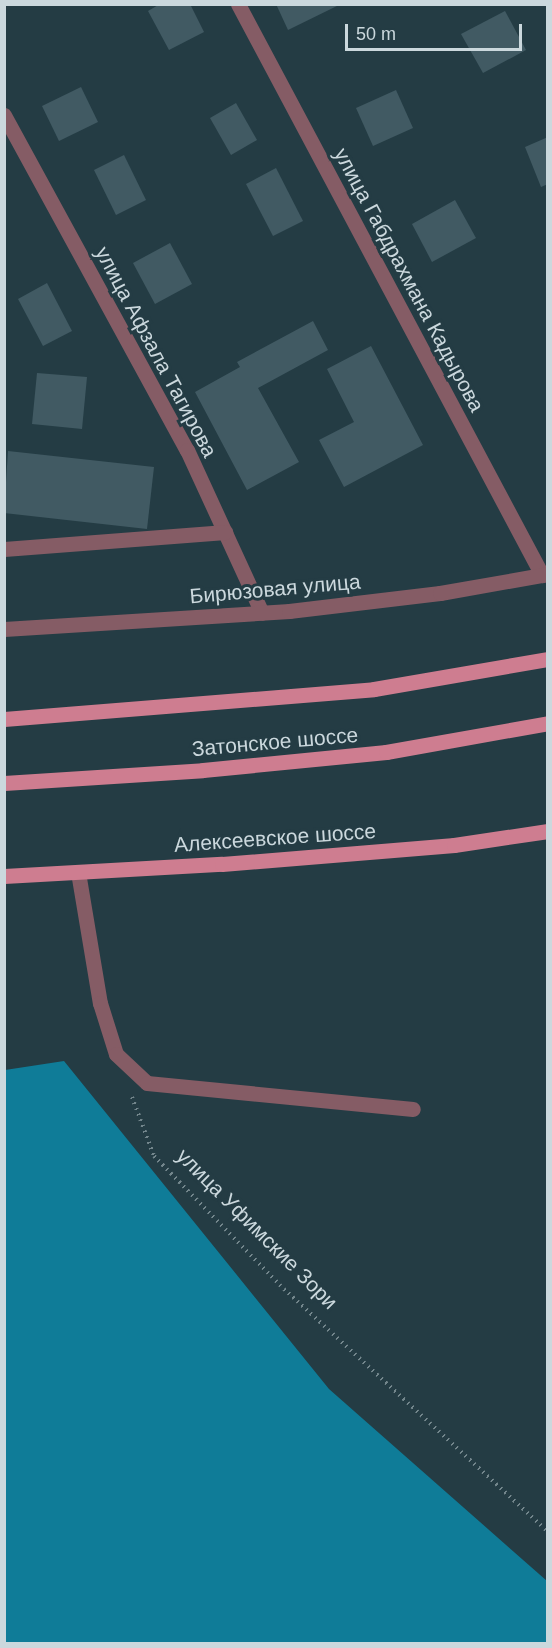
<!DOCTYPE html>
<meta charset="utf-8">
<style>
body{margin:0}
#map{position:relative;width:552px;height:1648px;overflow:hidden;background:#243c44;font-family:Arial,sans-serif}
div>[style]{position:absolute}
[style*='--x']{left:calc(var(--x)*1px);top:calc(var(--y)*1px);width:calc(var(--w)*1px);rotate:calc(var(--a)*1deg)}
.forest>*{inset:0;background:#0f7c98}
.building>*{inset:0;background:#415a63}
.path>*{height:4px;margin-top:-2px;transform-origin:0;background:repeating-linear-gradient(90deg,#73868c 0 1.5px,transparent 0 6px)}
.minor>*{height:15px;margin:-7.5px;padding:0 7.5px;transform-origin:7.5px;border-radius:7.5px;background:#855c65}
.major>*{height:15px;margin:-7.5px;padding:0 7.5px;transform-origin:7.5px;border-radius:7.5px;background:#ce7d90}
span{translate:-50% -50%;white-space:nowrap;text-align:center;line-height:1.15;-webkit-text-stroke:6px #243c44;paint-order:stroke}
.street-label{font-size:21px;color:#cbd8dd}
.frame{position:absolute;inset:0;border:6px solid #cbd8dd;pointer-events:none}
.scale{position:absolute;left:345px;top:24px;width:177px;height:27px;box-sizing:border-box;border:3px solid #cbd8dd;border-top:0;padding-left:8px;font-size:18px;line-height:21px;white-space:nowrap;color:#cbd8dd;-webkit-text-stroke:4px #243c44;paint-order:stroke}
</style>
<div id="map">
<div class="forest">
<div style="clip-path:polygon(64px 1061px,329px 1389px,547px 1581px,547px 1643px,5px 1643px,5px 1070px)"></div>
</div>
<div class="building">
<div style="clip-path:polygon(160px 4px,190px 4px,204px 32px,169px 50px,148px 11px)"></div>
<div style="clip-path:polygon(276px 4px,341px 4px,288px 30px)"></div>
<div style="clip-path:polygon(505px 11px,526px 50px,483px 73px,461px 34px)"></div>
<div style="clip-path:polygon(81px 87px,98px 122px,59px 141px,42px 106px)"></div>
<div style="clip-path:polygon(396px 90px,413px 128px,373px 146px,356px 108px)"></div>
<div style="clip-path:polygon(236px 103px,257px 140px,231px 155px,210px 118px)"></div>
<div style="clip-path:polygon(548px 137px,548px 184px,541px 187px,525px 147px)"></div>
<div style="clip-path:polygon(124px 155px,146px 200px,116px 215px,94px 170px)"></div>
<div style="clip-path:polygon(276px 168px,303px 221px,273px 236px,246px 184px)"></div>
<div style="clip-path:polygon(455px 200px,476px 238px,432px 262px,412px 224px)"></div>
<div style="clip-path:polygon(170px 243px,192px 284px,155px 304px,133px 263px)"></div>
<div style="clip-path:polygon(47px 283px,72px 331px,43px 346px,18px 299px)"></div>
<div style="clip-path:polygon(313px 321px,328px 350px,258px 388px,299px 462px,247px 490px,195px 392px,240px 367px,237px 362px)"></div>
<div style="clip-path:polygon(371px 346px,423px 445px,344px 487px,319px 440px,354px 422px,327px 369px)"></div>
<div style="clip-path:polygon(37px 373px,87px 377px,82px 429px,32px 424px)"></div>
<div style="clip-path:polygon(8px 451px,154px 467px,147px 529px,4px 513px)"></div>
</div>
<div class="path">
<div style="--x:132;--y:1097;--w:63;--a:69.6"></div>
<div style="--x:154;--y:1156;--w:186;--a:45.7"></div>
<div style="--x:284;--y:1289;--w:359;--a:42.6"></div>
</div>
<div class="minor">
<div style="--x:238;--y:4;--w:647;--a:61.97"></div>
<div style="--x:4;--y:115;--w:382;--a:61.4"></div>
<div style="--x:187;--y:450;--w:179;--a:65.3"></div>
<div style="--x:4;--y:549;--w:222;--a:-4.4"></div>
<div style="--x:4;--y:629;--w:286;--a:-3.6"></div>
<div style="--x:289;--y:611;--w:152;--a:-6.8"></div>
<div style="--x:440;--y:593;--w:110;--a:-10"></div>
<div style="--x:78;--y:872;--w:133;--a:80.5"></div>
<div style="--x:100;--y:1003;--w:53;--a:72.6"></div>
<div style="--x:116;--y:1054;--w:42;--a:43.1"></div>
<div style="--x:147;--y:1083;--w:267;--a:5.6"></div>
</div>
<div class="major">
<div style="--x:4;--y:719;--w:371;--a:-4.6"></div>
<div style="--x:374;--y:689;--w:177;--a:-9.8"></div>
<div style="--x:4;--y:783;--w:199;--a:-3.7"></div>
<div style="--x:203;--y:770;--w:184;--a:-5.6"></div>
<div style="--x:386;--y:752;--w:165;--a:-10.1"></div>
<div style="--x:4;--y:876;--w:218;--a:-3.2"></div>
<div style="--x:222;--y:864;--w:233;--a:-4.7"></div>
<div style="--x:454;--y:845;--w:95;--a:-8.5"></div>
</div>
<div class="street-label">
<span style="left:409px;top:280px;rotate:62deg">улица Габдрахмана Кадырова</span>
<span style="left:156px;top:352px;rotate:62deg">улица Афзала Тагирова</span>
<span style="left:275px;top:589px;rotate:-5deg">Бирюзовая улица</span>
<span style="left:275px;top:742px;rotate:-5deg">Затонское шоссе</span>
<span style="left:275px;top:838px;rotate:-4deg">Алексеевское шоссе</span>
<span style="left:257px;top:1229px;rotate:45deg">улица Уфимские Зори</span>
</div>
<div class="frame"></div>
<div class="scale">50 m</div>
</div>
